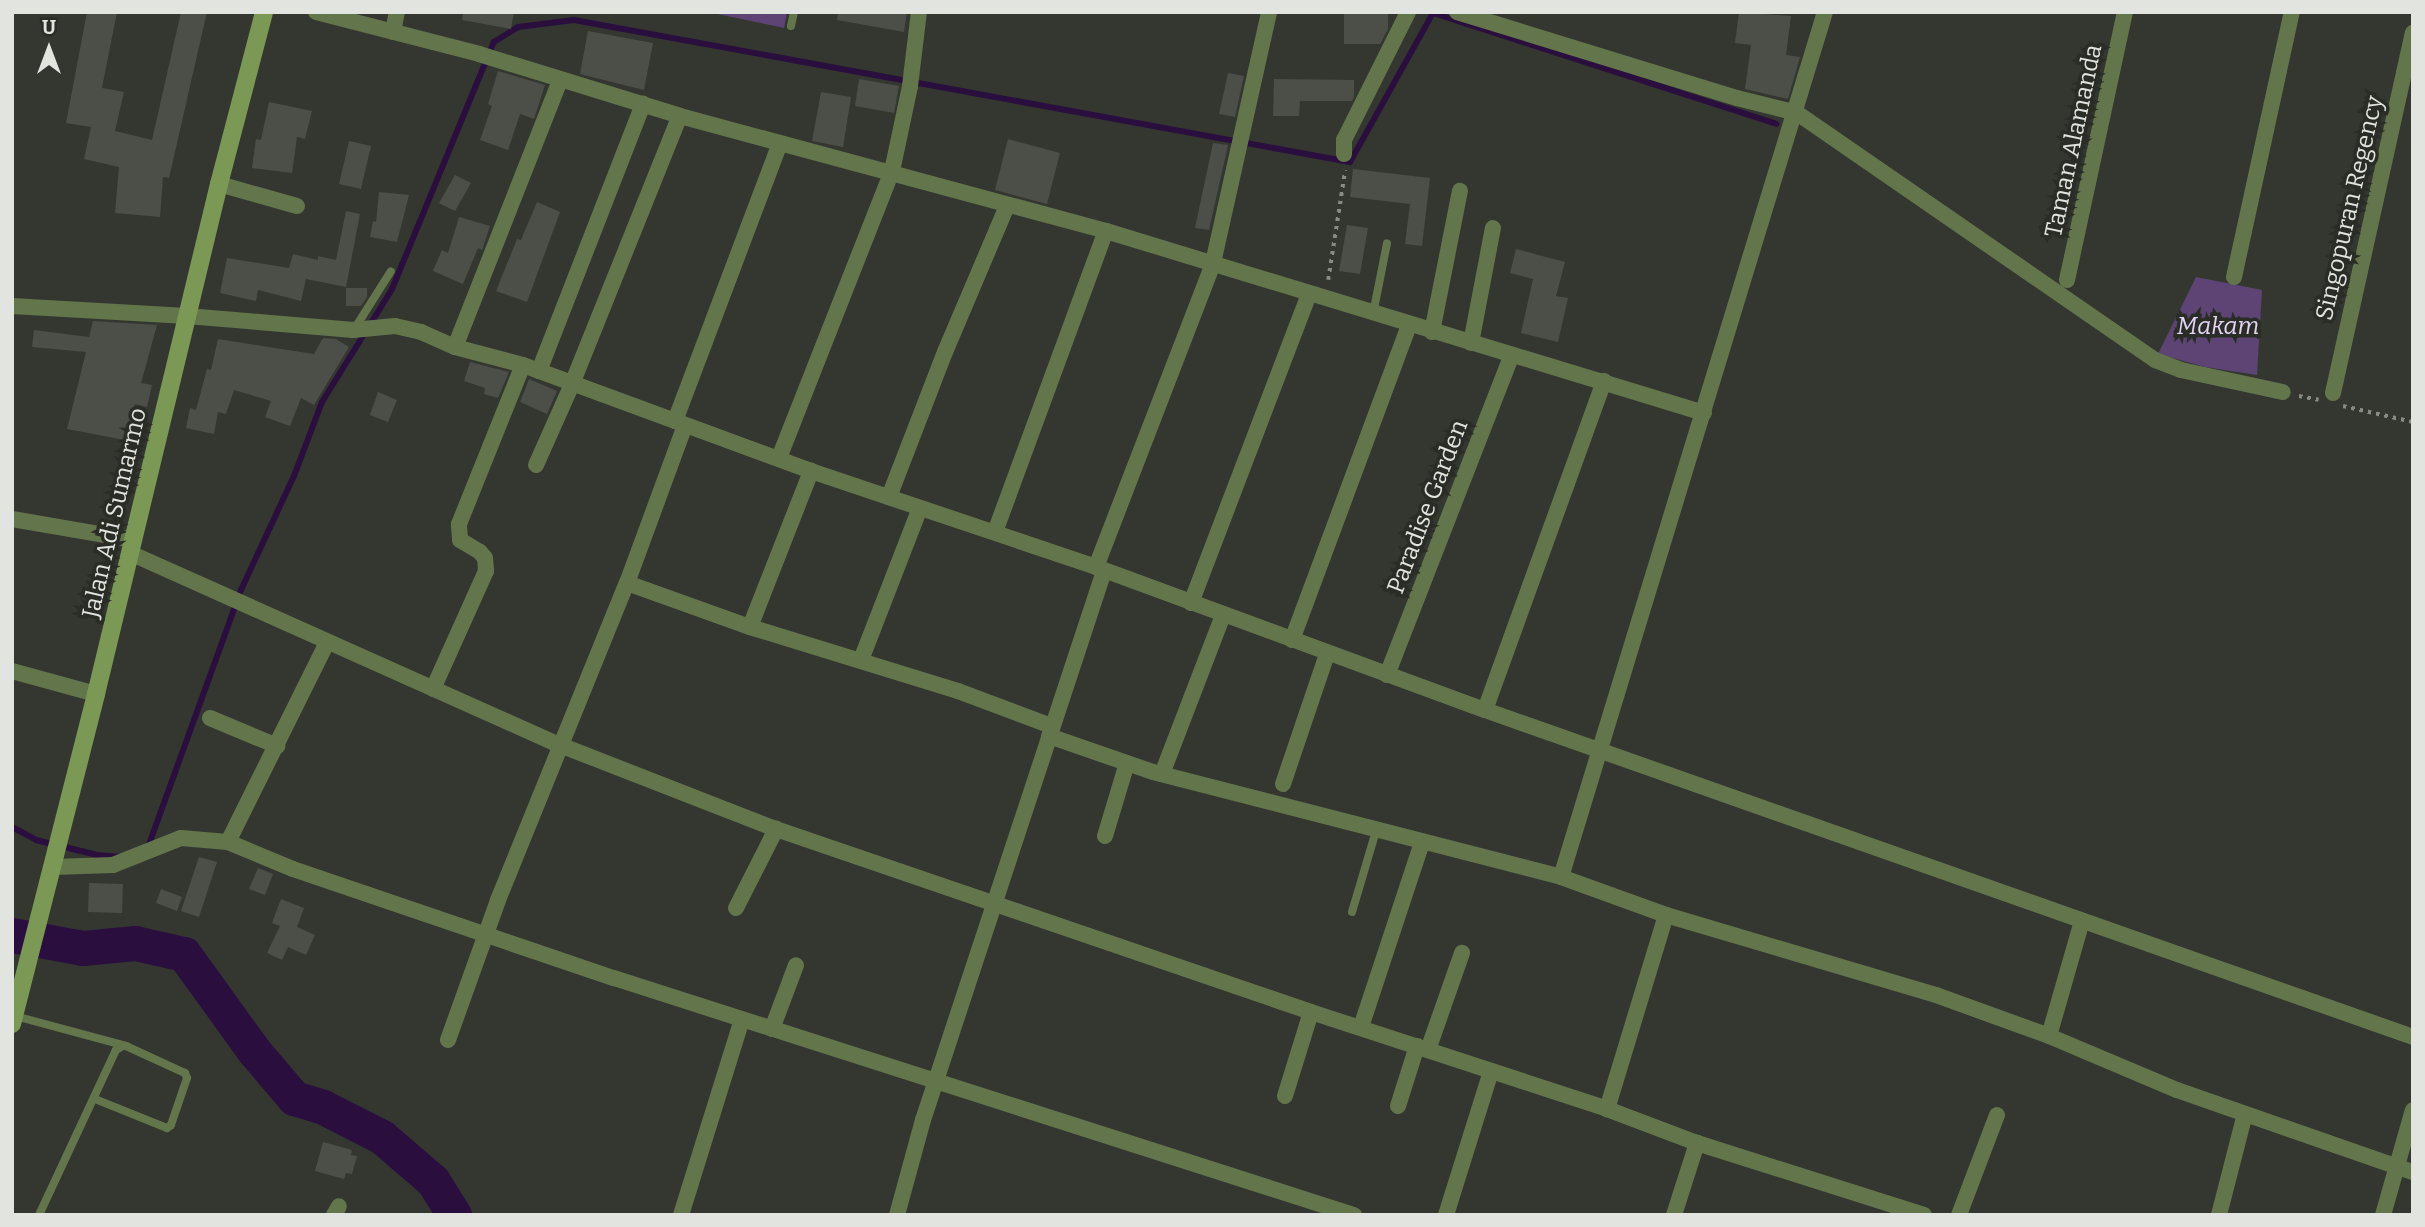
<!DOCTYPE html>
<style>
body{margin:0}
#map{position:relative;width:2425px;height:1227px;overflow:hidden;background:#343730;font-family:Bitter,serif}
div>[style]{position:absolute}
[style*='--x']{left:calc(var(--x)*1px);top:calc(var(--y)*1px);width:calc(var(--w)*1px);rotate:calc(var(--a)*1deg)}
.green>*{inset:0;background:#5d4474}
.stream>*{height:6px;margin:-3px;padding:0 3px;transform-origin:3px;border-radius:3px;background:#2a0f3e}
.river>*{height:35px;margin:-17.5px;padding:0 17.5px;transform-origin:17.5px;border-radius:17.5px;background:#2a0f3e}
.building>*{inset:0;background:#4b4f47}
.path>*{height:3.5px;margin-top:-1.75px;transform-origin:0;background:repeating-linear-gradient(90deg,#888a84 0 3.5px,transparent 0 8.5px)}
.service>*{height:8px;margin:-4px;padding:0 4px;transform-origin:4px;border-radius:4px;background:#63764b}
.minor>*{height:16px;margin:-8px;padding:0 8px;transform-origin:8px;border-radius:8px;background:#63764b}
.secondary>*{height:18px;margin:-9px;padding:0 9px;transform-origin:9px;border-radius:9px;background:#7b9955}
span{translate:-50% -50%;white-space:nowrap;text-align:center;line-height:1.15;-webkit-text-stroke:7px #2a2d26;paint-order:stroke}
.street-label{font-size:24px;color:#e2e4df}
.park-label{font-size:24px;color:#e3d3f4;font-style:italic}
.frame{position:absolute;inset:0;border:14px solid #e2e4df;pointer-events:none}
.north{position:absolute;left:14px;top:14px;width:70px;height:70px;-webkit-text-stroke:5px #2a2d26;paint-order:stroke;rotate:0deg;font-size:19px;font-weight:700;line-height:28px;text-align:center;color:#e2e4df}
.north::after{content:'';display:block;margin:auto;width:24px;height:32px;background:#e2e4df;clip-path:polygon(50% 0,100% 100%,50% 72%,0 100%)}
</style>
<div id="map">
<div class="green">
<div style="clip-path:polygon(708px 12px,787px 12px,784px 28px)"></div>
<div style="clip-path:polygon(2196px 277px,2262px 290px,2257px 375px,2205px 367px,2158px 354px)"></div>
</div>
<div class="stream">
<div style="--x:12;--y:827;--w:27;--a:28"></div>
<div style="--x:36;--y:840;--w:63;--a:13.8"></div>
<div style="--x:97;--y:855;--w:24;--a:5"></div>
<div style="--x:148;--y:847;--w:273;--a:-70.1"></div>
<div style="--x:241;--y:590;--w:126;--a:-65.1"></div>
<div style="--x:294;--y:476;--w:79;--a:-69.3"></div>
<div style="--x:322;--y:402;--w:133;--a:-58.2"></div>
<div style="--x:392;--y:289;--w:267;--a:-67.6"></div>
<div style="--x:494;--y:42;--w:28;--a:-32"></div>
<div style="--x:518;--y:27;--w:56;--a:-7.1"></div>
<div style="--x:574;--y:20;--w:789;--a:10.37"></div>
<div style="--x:1350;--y:162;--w:171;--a:-60.9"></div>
<div style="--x:1433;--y:13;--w:361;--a:17.9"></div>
</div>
<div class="river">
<div style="--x:12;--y:935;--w:72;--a:10.4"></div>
<div style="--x:83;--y:948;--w:52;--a:-5.5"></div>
<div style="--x:135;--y:943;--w:50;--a:12.7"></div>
<div style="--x:184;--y:954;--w:120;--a:54.2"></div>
<div style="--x:254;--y:1051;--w:62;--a:49.6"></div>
<div style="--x:294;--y:1098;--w:30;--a:17"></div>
<div style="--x:323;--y:1107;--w:66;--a:27"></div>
<div style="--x:382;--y:1137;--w:67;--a:40.8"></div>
<div style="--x:433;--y:1181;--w:40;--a:58"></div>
</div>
<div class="building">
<div style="clip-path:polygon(87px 12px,117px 12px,102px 88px,124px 92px,115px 131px,152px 140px,181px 12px,207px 12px,169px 178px,163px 177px,160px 217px,115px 213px,119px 167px,84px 159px,91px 127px,66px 123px)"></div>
<div style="clip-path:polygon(463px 12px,514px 12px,511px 29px,462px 20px)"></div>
<div style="clip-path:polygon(838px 12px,907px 12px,904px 32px,837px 20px)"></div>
<div style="clip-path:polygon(1344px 12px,1388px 12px,1388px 29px,1380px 44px,1344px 44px)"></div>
<div style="clip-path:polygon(1739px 12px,1791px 16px,1786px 55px,1800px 57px,1788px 99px,1745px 89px,1751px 45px,1735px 43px)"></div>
<div style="clip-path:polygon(588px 31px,653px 43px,644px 90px,580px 74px)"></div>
<div style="clip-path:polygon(498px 71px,545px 85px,534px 119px,520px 114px,508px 150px,480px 140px,492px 106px,488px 104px)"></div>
<div style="clip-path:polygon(1228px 73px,1244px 76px,1235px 117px,1219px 114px)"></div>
<div style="clip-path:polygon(859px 79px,899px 86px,894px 113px,855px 106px)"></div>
<div style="clip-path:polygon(1274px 79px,1354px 80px,1354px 97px,1352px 101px,1300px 101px,1299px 116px,1273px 116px)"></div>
<div style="clip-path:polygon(821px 92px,851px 97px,843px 147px,812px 141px)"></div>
<div style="clip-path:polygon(269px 102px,312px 111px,305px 139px,297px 137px,292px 173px,252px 168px,256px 139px,261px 140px)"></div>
<div style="clip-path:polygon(1008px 139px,1060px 153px,1047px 204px,995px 190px)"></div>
<div style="clip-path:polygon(349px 141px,371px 146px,361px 189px,339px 184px)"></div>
<div style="clip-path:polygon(1213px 143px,1228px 145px,1209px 230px,1195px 228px)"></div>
<div style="clip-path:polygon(1353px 169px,1430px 178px,1422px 246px,1405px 244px,1410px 204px,1350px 197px)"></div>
<div style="clip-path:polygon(455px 175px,471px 183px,455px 211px,439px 203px)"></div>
<div style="clip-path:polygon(379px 192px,409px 195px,397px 242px,370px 237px,373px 221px,376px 222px)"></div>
<div style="clip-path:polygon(537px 202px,560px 212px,527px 302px,496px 291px,517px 239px,521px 240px)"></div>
<div style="clip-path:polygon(346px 211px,360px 214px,346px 287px,306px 279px,301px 301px,258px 290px,256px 301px,220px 293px,227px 258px,289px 268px,293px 254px,318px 260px,318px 256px,336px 260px)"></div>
<div style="clip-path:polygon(459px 217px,490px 226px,482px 250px,478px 248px,463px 284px,433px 271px,442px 250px,448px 253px)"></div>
<div style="clip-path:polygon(1347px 225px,1368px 228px,1360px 274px,1339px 271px)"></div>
<div style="clip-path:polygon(1516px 249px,1565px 262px,1556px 296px,1568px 298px,1558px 342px,1521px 333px,1533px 279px,1510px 273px)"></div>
<div style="clip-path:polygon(346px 288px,367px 288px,367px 297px,361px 306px,346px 306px)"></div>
<div style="clip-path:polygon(93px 321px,157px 325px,141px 383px,152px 385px,147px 407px,135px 404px,125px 440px,67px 429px,86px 352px,32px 347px,34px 330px,89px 337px)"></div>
<div style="clip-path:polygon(323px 338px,336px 339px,349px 347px,314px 405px,301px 398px,290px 426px,265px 417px,271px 401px,234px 390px,226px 414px,218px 412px,214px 434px,186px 428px,190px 408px,196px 410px,207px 369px,211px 370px,218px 339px,314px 354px)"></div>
<div style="clip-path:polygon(470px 362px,509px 372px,498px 398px,484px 394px,485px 388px,464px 381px)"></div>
<div style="clip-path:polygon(529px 379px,557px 391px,547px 414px,520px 402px)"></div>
<div style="clip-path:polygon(378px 392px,397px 400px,388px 422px,370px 415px)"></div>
<div style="clip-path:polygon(199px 857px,217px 862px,199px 917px,181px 911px)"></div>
<div style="clip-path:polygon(258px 868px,273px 874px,265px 895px,249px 889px)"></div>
<div style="clip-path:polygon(89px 883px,123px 884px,122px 913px,88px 912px)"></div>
<div style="clip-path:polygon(161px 889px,182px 897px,177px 911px,156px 903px)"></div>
<div style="clip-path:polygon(281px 899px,304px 908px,297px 927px,315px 935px,306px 955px,288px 947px,282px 960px,267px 953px,280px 926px,272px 923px)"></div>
<div style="clip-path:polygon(323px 1142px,352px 1150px,351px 1155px,357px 1156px,352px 1174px,346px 1173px,344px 1179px,315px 1171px)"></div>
</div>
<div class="path">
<div style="--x:1328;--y:280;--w:111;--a:-81.2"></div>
<div style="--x:2299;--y:396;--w:20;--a:11"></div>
<div style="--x:2343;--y:406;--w:72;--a:12.9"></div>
</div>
<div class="service">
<div style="--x:791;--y:26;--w:14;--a:-78"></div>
<div style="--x:1373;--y:314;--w:72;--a:-78.8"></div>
<div style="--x:355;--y:328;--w:67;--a:-57.7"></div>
<div style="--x:1352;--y:912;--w:84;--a:-73.5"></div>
<div style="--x:15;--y:1016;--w:115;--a:15.1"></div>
<div style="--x:126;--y:1046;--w:65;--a:24.6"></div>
<div style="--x:185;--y:1073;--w:5;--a:68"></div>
<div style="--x:187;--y:1078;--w:50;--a:108.8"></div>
<div style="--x:171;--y:1125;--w:5;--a:143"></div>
<div style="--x:167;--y:1128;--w:78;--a:-158.1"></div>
<div style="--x:39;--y:1215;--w:182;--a:-65"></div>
<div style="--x:116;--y:1050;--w:6;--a:-31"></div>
</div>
<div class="minor">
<div style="--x:316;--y:12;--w:168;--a:14.4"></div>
<div style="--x:479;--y:54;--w:210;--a:17.1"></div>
<div style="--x:680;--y:116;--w:441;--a:15.1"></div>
<div style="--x:1106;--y:231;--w:625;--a:16.93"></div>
<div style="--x:1457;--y:12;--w:293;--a:17.1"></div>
<div style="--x:1737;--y:98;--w:62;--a:14"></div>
<div style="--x:1797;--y:113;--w:435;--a:34.6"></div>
<div style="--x:2155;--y:360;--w:28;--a:21"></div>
<div style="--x:2181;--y:370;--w:104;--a:12.2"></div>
<div style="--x:393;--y:32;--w:20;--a:-79"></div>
<div style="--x:1344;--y:154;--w:14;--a:-90"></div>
<div style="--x:1344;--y:140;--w:143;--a:-63.4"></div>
<div style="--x:219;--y:184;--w:81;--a:15.8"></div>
<div style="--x:2234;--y:277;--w:271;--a:-77.7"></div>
<div style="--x:2067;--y:280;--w:274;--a:-77.8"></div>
<div style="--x:12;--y:306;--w:175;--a:3.3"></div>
<div style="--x:187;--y:316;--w:167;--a:4.8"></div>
<div style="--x:353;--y:330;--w:42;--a:-5.4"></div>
<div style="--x:395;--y:326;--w:27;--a:13"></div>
<div style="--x:421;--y:332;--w:37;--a:24"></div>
<div style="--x:455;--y:347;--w:70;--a:14.8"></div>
<div style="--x:523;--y:365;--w:307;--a:20.2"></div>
<div style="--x:811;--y:471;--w:301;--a:18.6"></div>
<div style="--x:1096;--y:567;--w:414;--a:20.2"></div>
<div style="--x:1485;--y:710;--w:984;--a:19.41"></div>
<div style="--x:1432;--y:332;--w:144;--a:-78.8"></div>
<div style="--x:1471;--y:343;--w:117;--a:-79.2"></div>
<div style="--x:455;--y:347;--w:286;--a:-68.5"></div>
<div style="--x:539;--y:371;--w:287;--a:-68.7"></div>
<div style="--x:2333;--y:393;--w:369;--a:-77.5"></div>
<div style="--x:675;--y:421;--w:297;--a:-69.3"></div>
<div style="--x:779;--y:458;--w:308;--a:-68.5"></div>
<div style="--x:892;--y:171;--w:87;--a:-78"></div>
<div style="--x:910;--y:86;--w:75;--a:-83.1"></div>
<div style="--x:536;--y:465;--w:89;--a:-66"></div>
<div style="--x:572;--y:384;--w:289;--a:-68.1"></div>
<div style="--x:889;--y:497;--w:155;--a:-68.9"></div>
<div style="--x:945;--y:352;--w:159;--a:-67"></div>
<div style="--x:12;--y:519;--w:123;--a:9.8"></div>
<div style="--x:995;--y:532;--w:321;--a:-69.8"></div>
<div style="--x:130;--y:553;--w:471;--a:24.1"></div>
<div style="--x:560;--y:745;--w:232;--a:21.3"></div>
<div style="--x:776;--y:829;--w:565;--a:18.88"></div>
<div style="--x:1311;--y:1012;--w:311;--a:18.1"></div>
<div style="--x:1607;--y:1109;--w:96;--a:20.7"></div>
<div style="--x:1697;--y:1143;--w:238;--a:17.6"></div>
<div style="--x:1096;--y:567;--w:326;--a:-68.9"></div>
<div style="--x:1213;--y:263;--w:257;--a:-77.4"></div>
<div style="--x:627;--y:583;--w:131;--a:19.7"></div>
<div style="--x:750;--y:627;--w:218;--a:17.1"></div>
<div style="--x:958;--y:691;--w:99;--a:20.6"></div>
<div style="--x:1191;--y:603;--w:331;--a:-69.1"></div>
<div style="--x:750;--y:627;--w:168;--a:-68.6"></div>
<div style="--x:1292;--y:640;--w:336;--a:-69.6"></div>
<div style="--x:861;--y:660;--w:163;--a:-68.8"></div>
<div style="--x:12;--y:671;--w:87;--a:15.3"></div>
<div style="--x:1387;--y:675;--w:344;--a:-68.7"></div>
<div style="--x:433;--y:689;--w:129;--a:-65.8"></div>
<div style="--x:486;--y:571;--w:13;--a:-94"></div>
<div style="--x:485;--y:558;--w:8;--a:-130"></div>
<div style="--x:480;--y:552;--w:23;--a:-149"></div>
<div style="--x:460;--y:540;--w:16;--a:-94"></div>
<div style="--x:459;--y:524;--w:171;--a:-68.1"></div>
<div style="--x:1485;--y:710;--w:350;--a:-70.1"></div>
<div style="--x:210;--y:718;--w:73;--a:22.7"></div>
<div style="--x:1049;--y:736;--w:110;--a:19.1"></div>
<div style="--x:1153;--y:772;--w:421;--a:14.4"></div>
<div style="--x:1561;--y:877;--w:112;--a:19.9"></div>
<div style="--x:1666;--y:915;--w:203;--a:106.9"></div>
<div style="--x:1162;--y:774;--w:170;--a:-69"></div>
<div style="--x:1283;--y:784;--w:137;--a:-71.3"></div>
<div style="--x:1105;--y:836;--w:76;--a:-73.2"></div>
<div style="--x:228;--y:842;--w:222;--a:-63.6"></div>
<div style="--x:53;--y:867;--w:60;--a:-1.9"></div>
<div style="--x:113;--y:865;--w:73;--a:-21.7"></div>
<div style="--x:181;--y:838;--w:47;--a:4.9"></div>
<div style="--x:228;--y:842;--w:70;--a:22.6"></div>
<div style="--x:293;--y:869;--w:339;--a:18.8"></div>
<div style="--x:614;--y:978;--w:777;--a:17.76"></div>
<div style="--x:1561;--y:877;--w:904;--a:-73.03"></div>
<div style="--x:736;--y:908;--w:89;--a:-63.1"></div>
<div style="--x:1666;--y:915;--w:282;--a:16.5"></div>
<div style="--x:1936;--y:995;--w:120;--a:19.9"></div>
<div style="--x:2049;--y:1036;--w:139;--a:22.9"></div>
<div style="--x:2177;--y:1090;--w:250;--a:19.2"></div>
<div style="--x:1361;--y:1027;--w:194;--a:-71.7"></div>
<div style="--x:772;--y:1029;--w:68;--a:-69.4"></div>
<div style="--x:2049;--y:1036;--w:120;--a:-74"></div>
<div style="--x:448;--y:1040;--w:149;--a:-70.3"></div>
<div style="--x:498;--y:900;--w:342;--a:-67.9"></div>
<div style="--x:627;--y:583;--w:168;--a:-69.8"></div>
<div style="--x:1428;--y:1050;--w:103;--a:-70.7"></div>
<div style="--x:1285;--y:1096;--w:88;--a:-72.8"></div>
<div style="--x:1398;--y:1106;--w:63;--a:-72.4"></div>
<div style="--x:334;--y:1215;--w:10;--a:-61"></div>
<div style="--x:681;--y:1215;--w:205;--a:-72.7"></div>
<div style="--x:897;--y:1215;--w:98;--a:-74.7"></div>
<div style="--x:923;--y:1120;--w:578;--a:-71.75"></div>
<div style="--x:1446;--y:1215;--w:151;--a:-72.6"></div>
<div style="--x:1674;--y:1215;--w:76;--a:-72.3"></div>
<div style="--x:1959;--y:1215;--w:107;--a:-69.2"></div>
<div style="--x:2219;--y:1215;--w:104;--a:-75.6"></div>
<div style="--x:2383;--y:1215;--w:109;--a:-74.1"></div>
</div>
<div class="secondary">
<div style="--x:12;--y:1024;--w:341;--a:-75.7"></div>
<div style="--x:96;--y:694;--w:525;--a:-76.44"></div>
<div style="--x:219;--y:184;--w:178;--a:-75.3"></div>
</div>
<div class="street-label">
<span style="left:2074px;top:141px;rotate:-78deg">Taman Alamanda</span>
<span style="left:2350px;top:208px;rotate:-77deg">Singopuran Regency</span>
<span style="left:1428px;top:507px;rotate:-69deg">Paradise Garden</span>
<span style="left:115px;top:513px;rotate:-77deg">Jalan Adi Sumarmo</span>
</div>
<div class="park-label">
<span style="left:2218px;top:327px">Makam</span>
</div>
<div class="frame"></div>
<div class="north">U</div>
</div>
